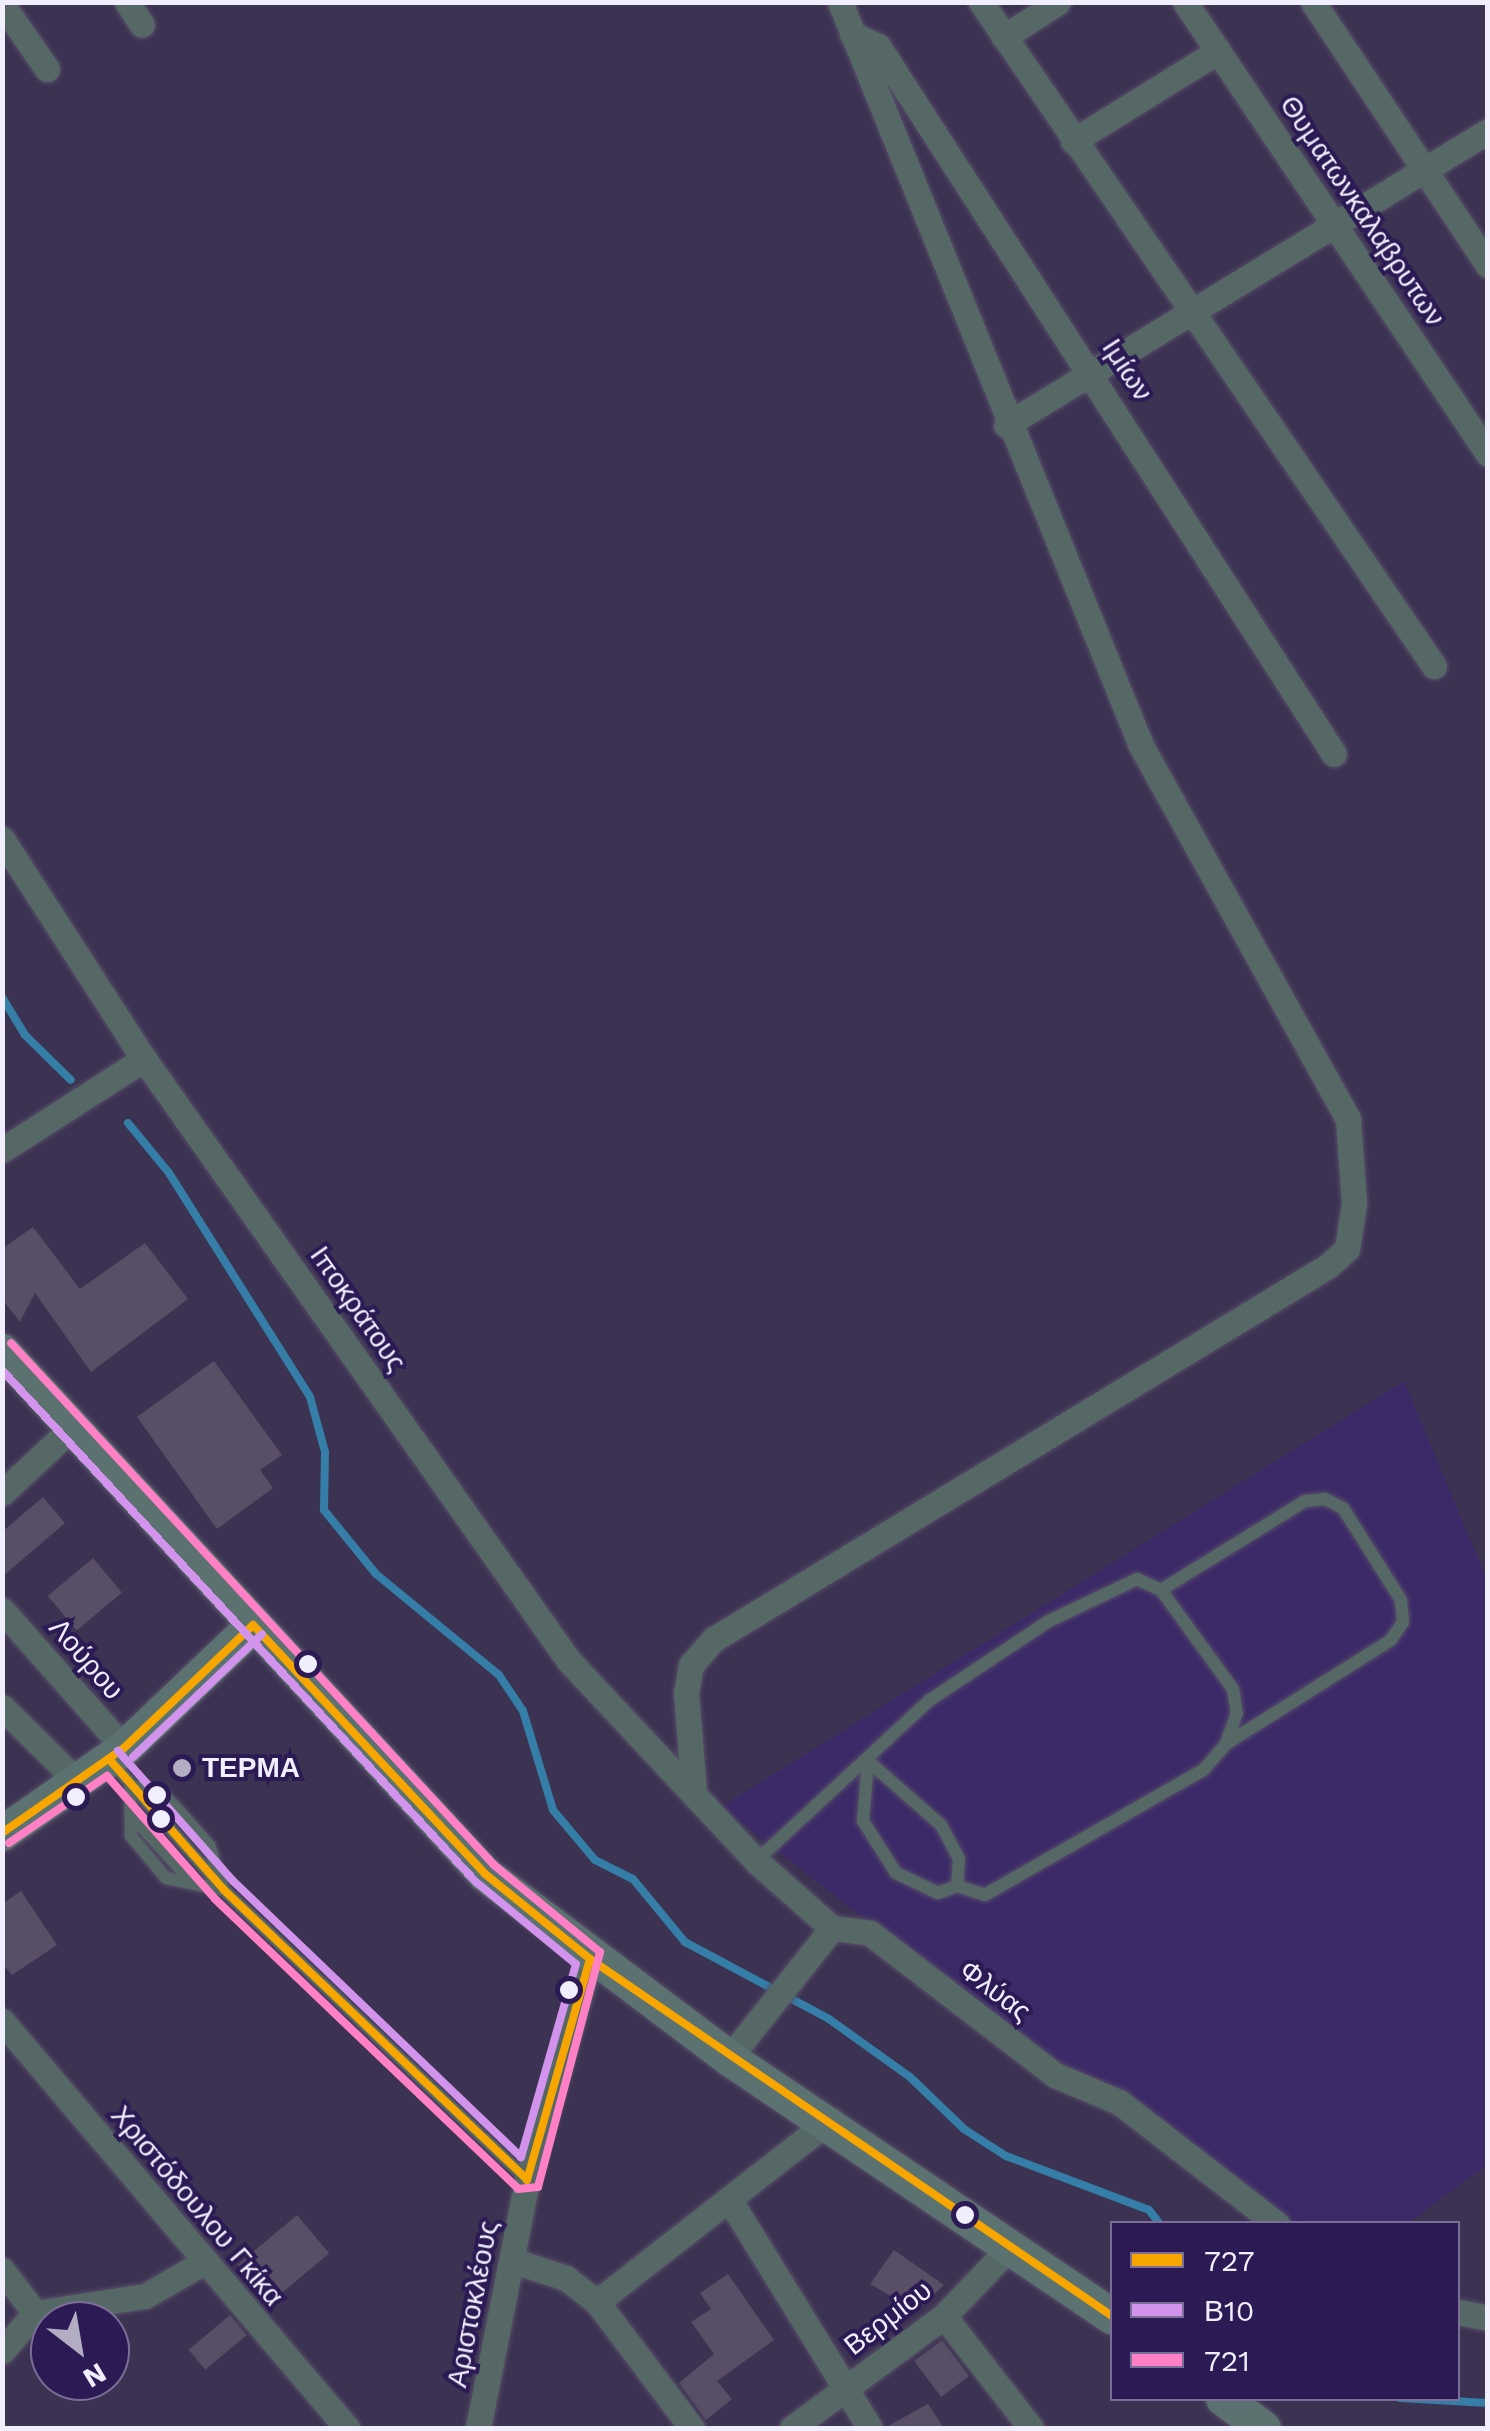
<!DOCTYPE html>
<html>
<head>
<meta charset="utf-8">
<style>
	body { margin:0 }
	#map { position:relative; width:1490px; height:2431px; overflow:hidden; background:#3c3252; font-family:"Work Sans",sans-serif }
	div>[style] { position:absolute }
	.built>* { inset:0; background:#3c2a68 }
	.stream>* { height:8px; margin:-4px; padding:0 4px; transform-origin:4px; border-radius:4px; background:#347ea7 }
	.building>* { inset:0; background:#584e66; transform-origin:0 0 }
	.roads { filter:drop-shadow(0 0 2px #564f68) drop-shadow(0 0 2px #564f68) }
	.lane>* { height:12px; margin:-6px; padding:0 6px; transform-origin:6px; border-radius:6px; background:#566866 }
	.street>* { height:25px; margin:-12.5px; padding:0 12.5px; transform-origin:12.5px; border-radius:12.5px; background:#566866 }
	.secondary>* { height:35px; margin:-17.5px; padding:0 17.5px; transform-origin:17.5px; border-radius:17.5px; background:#5b7271 }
	.bus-1>* { height:8px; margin:-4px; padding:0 4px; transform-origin:4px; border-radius:4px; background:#f7a600 }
	.bus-2>* { height:8px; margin:-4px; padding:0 4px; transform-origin:4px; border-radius:4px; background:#d193ec }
	.bus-3>* { height:8px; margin:-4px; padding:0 4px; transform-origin:4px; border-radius:4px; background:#ff80c5 }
	.dots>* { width:28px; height:28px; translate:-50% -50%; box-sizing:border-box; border:5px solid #2c1a54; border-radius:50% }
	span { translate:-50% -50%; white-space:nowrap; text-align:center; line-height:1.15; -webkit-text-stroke:8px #2c1a54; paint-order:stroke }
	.street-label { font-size:28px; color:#f1effe }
	.poi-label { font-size:28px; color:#f1effe; font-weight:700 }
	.left { translate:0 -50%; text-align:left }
	.frame { position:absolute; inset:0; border:5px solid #f1effe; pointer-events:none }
	.legend { position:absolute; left:1110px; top:2221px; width:350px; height:180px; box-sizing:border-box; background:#2c1a54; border:2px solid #7b6f98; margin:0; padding:12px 18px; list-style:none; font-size:30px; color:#f1effe }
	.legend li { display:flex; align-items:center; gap:20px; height:50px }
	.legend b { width:50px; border:2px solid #7b6f98 }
	.north { position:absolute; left:30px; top:2301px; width:100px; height:100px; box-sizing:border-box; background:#2c1a54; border:2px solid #7b6f98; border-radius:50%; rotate:149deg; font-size:28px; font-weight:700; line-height:40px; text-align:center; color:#f1effe }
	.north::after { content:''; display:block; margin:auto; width:35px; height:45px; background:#b2adc2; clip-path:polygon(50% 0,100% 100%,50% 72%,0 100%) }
</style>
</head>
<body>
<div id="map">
	<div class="built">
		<i style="clip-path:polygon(1404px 1381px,1487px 1580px,1487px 2165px,1408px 2223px,1289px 2223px,1054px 2066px,721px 1807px)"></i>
	</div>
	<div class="stream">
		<i style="left:2px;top:997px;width:44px;rotate:58.8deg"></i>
		<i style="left:25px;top:1035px;width:64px;rotate:44.4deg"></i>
		<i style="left:128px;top:1123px;width:65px;rotate:50.6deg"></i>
		<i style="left:169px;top:1173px;width:265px;rotate:57.8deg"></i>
		<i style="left:310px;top:1397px;width:57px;rotate:74.7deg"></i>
		<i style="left:325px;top:1452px;width:58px;rotate:91deg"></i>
		<i style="left:324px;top:1510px;width:82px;rotate:50.9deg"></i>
		<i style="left:376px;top:1574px;width:159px;rotate:39.4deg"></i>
		<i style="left:499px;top:1675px;width:43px;rotate:56.3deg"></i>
		<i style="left:523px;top:1711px;width:103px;rotate:73.1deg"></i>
		<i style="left:553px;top:1810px;width:65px;rotate:50deg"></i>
		<i style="left:595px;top:1860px;width:42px;rotate:26.6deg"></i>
		<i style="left:633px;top:1879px;width:82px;rotate:50.5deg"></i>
		<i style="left:685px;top:1942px;width:163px;rotate:28.1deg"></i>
		<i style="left:829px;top:2019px;width:100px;rotate:35.6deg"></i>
		<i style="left:910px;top:2077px;width:75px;rotate:43.9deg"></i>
		<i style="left:964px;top:2129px;width:50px;rotate:32.7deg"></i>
		<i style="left:1006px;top:2156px;width:153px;rotate:20.7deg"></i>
		<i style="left:1149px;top:2210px;width:18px;rotate:52deg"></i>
		<i style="left:1400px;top:2398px;width:88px;rotate:3.3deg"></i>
	</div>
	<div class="building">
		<i style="clip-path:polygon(33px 1227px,80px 1289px,145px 1243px,188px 1299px,91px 1372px,35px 1293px,20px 1322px,2px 1299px,2px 1249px)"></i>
		<i style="clip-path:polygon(214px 1361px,282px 1455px,260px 1470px,273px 1488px,217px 1529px,137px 1417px)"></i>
		<i style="clip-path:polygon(43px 1497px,65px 1523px,2px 1577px,2px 1532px)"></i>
		<i style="left:93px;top:1558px;width:45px;height:59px;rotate:50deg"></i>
		<i style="clip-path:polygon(21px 1891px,57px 1945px,12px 1975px,2px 1963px,2px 1904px)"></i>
		<i style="left:297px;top:2215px;width:50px;height:77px;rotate:50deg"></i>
		<i style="clip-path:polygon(894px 2250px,944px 2285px,916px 2311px,870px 2284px)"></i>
		<i style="clip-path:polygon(728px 2274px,774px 2340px,717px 2381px,732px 2399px,706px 2420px,679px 2383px,714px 2354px,691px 2322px,711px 2309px,700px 2293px)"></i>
		<i style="left:230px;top:2315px;width:26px;height:54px;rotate:50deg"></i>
		<i style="left:942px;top:2340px;width:45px;height:35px;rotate:53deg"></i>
		<i style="clip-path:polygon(928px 2404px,944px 2428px,886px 2428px,886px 2427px)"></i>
	</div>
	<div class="roads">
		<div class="lane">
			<i style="left:1161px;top:1590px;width:169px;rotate:-31.7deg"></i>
			<i style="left:1305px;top:1501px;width:20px;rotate:-6deg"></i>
			<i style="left:1325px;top:1499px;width:20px;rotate:27deg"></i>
			<i style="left:1343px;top:1508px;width:109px;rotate:57.8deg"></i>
			<i style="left:1401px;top:1600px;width:22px;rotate:85deg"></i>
			<i style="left:1403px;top:1622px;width:22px;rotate:124deg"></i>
			<i style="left:1391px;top:1640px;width:195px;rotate:147.8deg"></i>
			<i style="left:110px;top:1760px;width:173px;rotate:48.8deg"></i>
			<i style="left:224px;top:1890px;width:419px;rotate:43.7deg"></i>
			<i style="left:868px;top:1761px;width:97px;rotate:41.2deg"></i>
			<i style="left:941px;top:1825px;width:38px;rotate:62deg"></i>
			<i style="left:959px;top:1859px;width:27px;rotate:94deg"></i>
			<i style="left:130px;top:1785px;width:33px;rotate:14deg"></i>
			<i style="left:162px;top:1793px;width:35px;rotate:47deg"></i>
			<i style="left:186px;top:1819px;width:35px;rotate:49deg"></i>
			<i style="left:209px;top:1845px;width:47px;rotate:71.6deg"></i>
			<i style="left:224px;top:1890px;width:59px;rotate:-168.3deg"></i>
			<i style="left:166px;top:1878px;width:55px;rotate:-129.8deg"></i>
			<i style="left:131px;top:1836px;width:51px;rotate:-91.1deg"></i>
			<i style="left:131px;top:1815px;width:92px;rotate:47.6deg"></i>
			<i style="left:756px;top:1861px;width:237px;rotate:-42.8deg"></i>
			<i style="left:930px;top:1700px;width:143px;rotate:-33.6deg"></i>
			<i style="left:1049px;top:1621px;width:98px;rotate:-25.5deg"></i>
			<i style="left:1137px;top:1579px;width:26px;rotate:25deg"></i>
			<i style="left:1161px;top:1590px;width:122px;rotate:54deg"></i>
			<i style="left:1233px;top:1689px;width:24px;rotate:81deg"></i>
			<i style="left:1237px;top:1713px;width:33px;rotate:110deg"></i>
			<i style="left:1226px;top:1744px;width:35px;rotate:131deg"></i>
			<i style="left:1203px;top:1770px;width:251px;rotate:150.2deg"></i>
			<i style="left:985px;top:1895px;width:29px;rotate:-162deg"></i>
			<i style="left:957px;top:1886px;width:20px;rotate:160deg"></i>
			<i style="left:938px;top:1893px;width:47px;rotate:-154.5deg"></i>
			<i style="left:896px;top:1873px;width:62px;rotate:-122.4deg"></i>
			<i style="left:863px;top:1821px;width:60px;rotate:-85.2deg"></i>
		</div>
		<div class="street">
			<i style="left:127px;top:2px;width:27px;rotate:57deg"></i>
			<i style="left:981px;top:2px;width:804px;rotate:55.7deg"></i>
			<i style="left:1185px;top:2px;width:544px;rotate:56.16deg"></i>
			<i style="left:1313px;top:2px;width:316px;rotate:56.4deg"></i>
			<i style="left:2px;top:4px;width:79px;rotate:55.3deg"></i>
			<i style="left:852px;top:34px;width:29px;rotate:25deg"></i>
			<i style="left:878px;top:46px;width:842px;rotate:57.22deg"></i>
			<i style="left:1004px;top:37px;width:64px;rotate:-32.9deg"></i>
			<i style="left:1073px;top:141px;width:171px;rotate:-31.8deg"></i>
			<i style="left:1006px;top:425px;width:565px;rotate:-31.38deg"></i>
			<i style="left:2px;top:839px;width:262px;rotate:57.2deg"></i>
			<i style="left:144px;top:1059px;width:737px;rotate:54.78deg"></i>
			<i style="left:569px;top:1661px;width:274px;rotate:46.9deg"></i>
			<i style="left:756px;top:1861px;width:101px;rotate:41.4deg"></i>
			<i style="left:832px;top:1928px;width:38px;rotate:7deg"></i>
			<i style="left:870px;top:1933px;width:233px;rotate:37.5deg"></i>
			<i style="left:1055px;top:2075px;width:69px;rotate:22.9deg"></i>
			<i style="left:1119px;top:2102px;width:200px;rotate:37.7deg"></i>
			<i style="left:2px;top:1150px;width:169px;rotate:-32.7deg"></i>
			<i style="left:2px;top:1493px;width:100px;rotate:-43deg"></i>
			<i style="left:2px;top:1610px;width:184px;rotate:48.5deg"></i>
			<i style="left:2px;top:1707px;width:108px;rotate:44.6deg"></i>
			<i style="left:694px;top:1791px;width:98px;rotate:-94.7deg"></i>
			<i style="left:686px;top:1693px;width:28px;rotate:-80deg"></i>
			<i style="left:691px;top:1665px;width:35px;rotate:-49deg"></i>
			<i style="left:714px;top:1639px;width:718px;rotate:-31.28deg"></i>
			<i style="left:1328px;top:1266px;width:25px;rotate:-42deg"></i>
			<i style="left:1347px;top:1249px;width:47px;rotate:-81.3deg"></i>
			<i style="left:1354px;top:1203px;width:84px;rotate:-94.1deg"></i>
			<i style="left:1348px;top:1119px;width:430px;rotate:-119deg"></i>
			<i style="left:1140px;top:743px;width:799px;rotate:-112.04deg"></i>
			<i style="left:2px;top:2021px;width:534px;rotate:49.71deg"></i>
			<i style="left:729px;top:2058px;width:166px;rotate:-51.6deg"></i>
			<i style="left:729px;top:2199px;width:269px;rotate:58.4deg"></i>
			<i style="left:514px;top:2261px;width:55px;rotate:18.1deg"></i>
			<i style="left:566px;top:2278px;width:39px;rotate:38deg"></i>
			<i style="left:597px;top:2302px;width:158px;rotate:53deg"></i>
			<i style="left:2px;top:2270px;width:54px;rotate:52.5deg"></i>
			<i style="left:597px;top:2302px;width:296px;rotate:-38deg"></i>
			<i style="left:1458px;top:2312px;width:31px;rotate:11deg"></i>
			<i style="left:944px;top:2316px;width:142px;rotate:52.2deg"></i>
			<i style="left:2px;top:2351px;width:50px;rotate:-49deg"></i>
			<i style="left:35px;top:2313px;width:111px;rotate:-8.8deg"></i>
			<i style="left:145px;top:2296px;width:68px;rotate:-30deg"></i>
			<i style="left:478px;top:2428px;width:253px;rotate:-78.8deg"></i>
			<i style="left:527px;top:2180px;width:230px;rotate:-74.1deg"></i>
			<i style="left:792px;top:2428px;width:189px;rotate:-36.4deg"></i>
			<i style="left:944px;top:2316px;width:98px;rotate:-46.2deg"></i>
		</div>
		<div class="secondary">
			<i style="left:2px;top:1351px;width:712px;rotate:47.28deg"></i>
			<i style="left:485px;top:1874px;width:306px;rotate:37deg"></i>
			<i style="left:729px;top:2058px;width:462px;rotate:34deg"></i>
			<i style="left:2px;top:1833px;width:149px;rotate:-34.9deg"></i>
			<i style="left:124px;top:1748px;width:178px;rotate:-43.6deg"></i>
			<i style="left:1223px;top:2398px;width:50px;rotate:36.9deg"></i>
		</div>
	</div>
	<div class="bus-1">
		<i style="left:109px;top:1759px;width:174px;rotate:48.7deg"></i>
		<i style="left:224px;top:1890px;width:419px;rotate:43.7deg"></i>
		<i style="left:527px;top:2180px;width:230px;rotate:-74.1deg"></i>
		<i style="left:2px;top:1833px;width:149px;rotate:-34.9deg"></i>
		<i style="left:124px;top:1748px;width:178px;rotate:-43.6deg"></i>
		<i style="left:253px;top:1625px;width:340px;rotate:47deg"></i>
		<i style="left:485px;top:1874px;width:135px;rotate:39deg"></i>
		<i style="left:590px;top:1959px;width:632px;rotate:34.37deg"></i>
	</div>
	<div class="bus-2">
		<i style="left:2px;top:1370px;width:698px;rotate:47.21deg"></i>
		<i style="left:476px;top:1882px;width:129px;rotate:39.4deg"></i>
		<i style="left:576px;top:1964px;width:201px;rotate:105.9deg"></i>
		<i style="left:521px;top:2157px;width:399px;rotate:-136.2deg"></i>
		<i style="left:233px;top:1881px;width:174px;rotate:-131.5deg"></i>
		<i style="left:133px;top:1757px;width:178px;rotate:-43.6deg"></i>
	</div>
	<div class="bus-3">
		<i style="left:9px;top:1843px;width:119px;rotate:-34.4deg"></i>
		<i style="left:107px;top:1776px;width:164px;rotate:48.7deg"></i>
		<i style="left:215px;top:1899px;width:419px;rotate:43.7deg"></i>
		<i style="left:518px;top:2189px;width:20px;rotate:-6deg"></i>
		<i style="left:538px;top:2187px;width:243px;rotate:-75.2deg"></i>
		<i style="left:600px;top:1952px;width:137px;rotate:-140.6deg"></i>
		<i style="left:494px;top:1865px;width:711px;rotate:-132.78deg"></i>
	</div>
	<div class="dots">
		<i style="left:308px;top:1664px;background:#f1effe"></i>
		<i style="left:182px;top:1768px;background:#b2adc2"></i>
		<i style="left:157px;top:1795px;background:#f1effe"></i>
		<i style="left:76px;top:1797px;background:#f1effe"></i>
		<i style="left:161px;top:1819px;background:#f1effe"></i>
		<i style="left:569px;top:1990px;background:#f1effe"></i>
		<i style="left:965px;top:2215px;background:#f1effe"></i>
	</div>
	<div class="street-label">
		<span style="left:1362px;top:211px;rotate:56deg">Θυματωνκαλαβρυτων</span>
		<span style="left:1127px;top:370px;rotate:57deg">Ιμίων</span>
		<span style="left:358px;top:1309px;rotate:55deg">Ιποκράτους</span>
		<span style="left:86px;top:1659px;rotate:49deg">Λούρου</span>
		<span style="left:995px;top:1991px;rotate:37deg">Φλύας</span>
		<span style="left:197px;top:2206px;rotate:50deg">Χριστόδουλου Γκίκα</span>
		<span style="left:473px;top:2304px;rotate:-79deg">Αριστοκλέους</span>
		<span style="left:888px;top:2318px;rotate:-38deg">Βερμίου</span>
	</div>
	<div class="poi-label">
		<span class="left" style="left:202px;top:1768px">ΤΕΡΜΑ</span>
	</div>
	<div class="frame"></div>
	<ul class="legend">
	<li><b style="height:12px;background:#f7a600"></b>727</li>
	<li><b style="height:12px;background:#d193ec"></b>Β10</li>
	<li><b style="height:12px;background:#ff80c5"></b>721</li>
	</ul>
	<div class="north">N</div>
</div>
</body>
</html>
